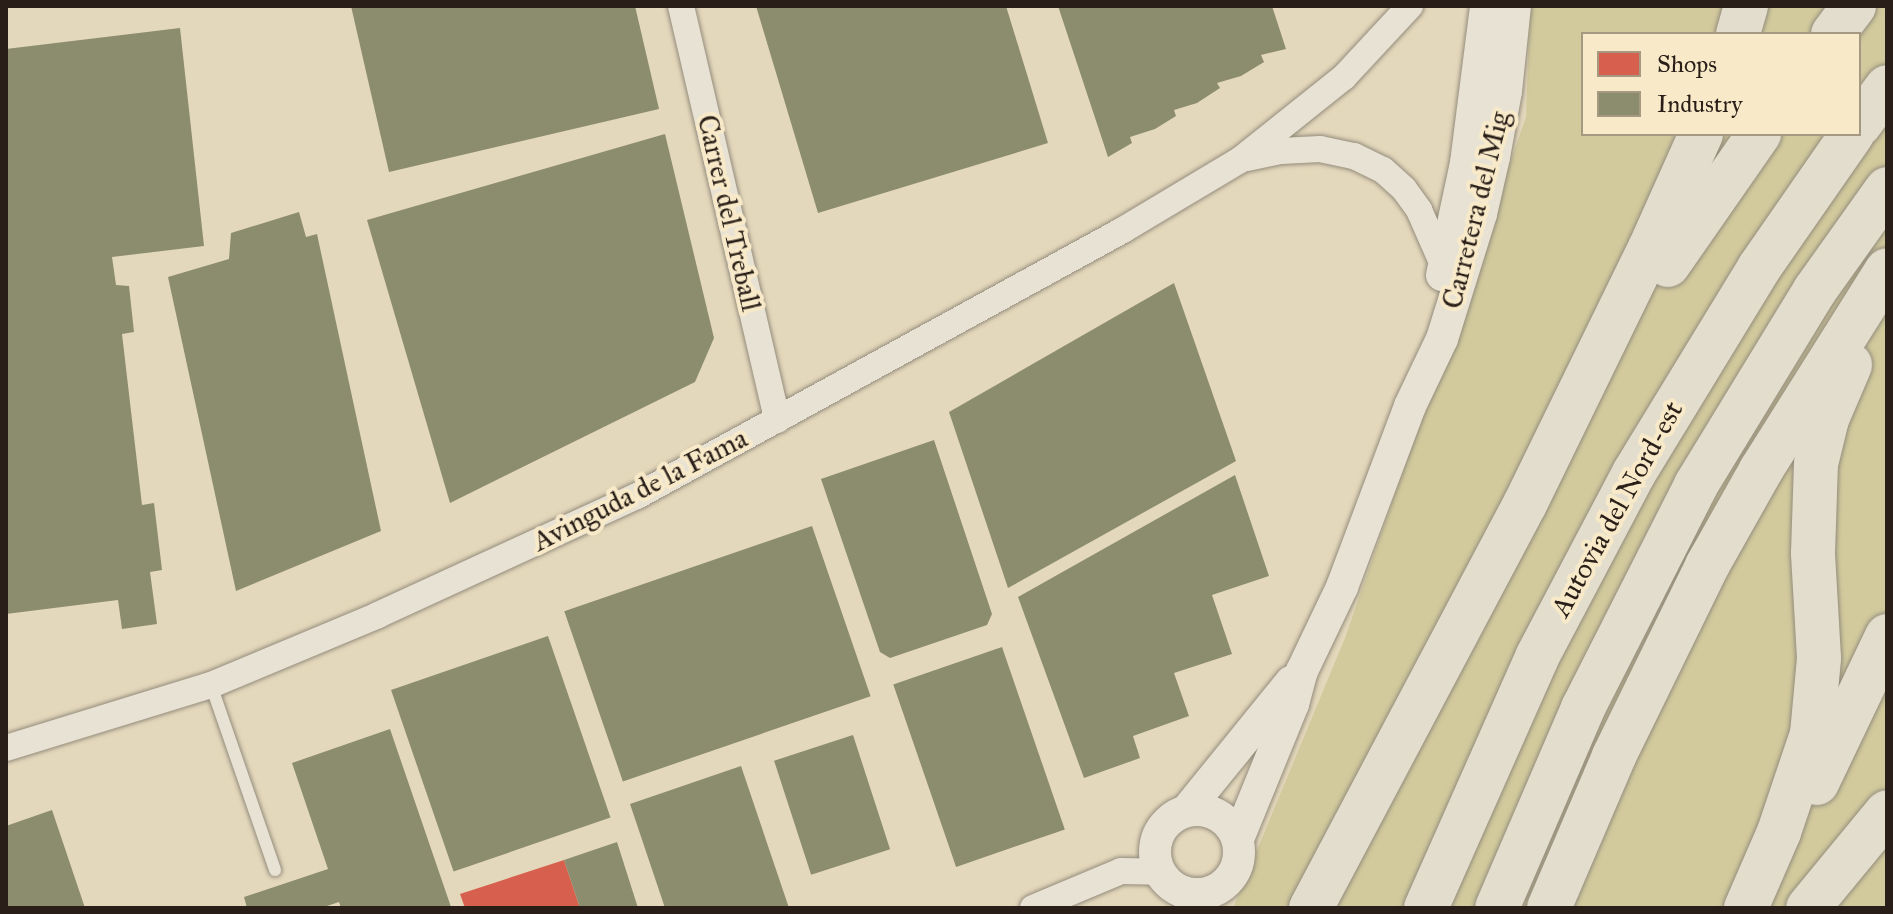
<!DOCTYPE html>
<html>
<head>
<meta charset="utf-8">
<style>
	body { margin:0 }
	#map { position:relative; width:1893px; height:914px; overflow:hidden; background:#e4d8bc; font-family:"IM FELL Great Primer",serif }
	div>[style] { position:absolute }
	.green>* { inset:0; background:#d2ca9d }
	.shops>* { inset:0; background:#d6604d }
	.industry>* { inset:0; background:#8c8c6e; transform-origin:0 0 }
	.roads { filter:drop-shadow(0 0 2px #948c7c) drop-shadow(0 0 2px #948c7c) }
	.service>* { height:12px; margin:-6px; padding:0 6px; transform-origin:6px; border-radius:6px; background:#e8e2d4 }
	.minor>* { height:26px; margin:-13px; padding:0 13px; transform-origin:13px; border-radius:13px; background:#e8e2d4 }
	.tertiary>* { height:32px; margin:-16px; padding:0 16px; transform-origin:16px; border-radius:16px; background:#e8e2d4 }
	.tertiary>.ring { margin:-16px; padding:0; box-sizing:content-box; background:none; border:32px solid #e8e2d4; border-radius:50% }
	.motorway>* { height:44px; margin:-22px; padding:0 22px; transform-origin:22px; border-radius:22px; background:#e3ddcd }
	span { translate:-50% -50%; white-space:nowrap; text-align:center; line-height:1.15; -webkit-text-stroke:8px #f8eac9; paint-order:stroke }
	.street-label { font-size:28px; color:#291f18 }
	.frame { position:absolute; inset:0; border:8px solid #291f18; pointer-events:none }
	.legend { position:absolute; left:1581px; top:32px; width:280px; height:104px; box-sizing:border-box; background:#f8eac9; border:2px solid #a59982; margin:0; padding:10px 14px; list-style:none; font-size:24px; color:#291f18 }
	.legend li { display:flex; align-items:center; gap:16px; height:40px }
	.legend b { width:40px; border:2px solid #a59982 }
</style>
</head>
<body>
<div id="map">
	<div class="green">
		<i style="clip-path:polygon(evenodd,1530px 6px,1887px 6px,1887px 908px,1233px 908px,1345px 638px,1526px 117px,1530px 6px,1583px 34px,1859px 34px,1859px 134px,1583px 134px,1583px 34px)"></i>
	</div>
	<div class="shops">
		<i style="clip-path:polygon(564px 860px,580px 908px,465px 908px,460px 894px)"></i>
	</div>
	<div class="industry">
		<i style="clip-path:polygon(351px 6px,635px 6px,659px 109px,389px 172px)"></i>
		<i style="clip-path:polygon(756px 6px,1006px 6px,1048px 143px,818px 213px)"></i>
		<i style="clip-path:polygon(1058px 6px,1272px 6px,1286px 49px,1261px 55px,1264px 62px,1241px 76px,1217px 83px,1220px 88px,1197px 103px,1174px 110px,1176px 116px,1155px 129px,1130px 137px,1132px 143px,1108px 157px)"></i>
		<i style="clip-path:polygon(180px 28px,204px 246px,112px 257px,116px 285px,129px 286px,134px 332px,122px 334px,142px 505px,154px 503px,162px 570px,150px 572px,157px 624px,122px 629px,118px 600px,6px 614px,6px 49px)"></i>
		<i style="clip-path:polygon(665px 134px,714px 338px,695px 382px,450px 503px,367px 220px)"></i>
		<i style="clip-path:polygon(299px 212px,306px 237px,317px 234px,381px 531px,236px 591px,168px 277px,229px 259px,231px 233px)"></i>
		<i style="clip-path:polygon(1174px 283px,1236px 461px,1008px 588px,949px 412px)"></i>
		<i style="clip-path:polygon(934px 440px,992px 614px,987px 625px,890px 658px,880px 652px,821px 479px)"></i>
		<i style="clip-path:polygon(1235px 475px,1269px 576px,1212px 595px,1232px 654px,1174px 673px,1189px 716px,1133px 736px,1140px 758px,1084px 778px,1018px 597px)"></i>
		<i style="left:812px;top:526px;width:180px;height:262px;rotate:71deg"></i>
		<i style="left:548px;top:636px;width:192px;height:166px;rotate:71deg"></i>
		<i style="left:1002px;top:647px;width:193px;height:115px;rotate:71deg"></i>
		<i style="clip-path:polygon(390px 729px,451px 907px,341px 908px,339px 902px,321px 908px,247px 908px,244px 897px,328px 869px,292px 763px)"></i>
		<i style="left:853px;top:735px;width:120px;height:83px;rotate:72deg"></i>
		<i style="clip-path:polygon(741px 766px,789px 908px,665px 908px,630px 804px)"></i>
		<i style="clip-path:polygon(52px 810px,85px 908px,6px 908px,6px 826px)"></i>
		<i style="clip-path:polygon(617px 842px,638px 908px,580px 908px,564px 860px)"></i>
	</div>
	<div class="roads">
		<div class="service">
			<i style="left:211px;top:685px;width:196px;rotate:70.9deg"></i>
		</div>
		<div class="minor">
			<i style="left:681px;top:6px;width:425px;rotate:76.9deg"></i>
			<i style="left:1247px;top:158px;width:35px;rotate:-12deg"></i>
			<i style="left:1281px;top:151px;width:39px;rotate:-3deg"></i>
			<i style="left:1320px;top:149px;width:35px;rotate:12deg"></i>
			<i style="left:1354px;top:156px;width:32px;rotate:26deg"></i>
			<i style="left:1383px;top:170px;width:28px;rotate:42deg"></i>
			<i style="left:1404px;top:189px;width:26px;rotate:54deg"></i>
			<i style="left:1419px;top:210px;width:62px;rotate:66.3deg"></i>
			<i style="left:6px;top:748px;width:214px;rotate:-17.1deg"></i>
			<i style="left:211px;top:685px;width:181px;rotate:-22.7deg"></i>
			<i style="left:378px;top:615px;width:285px;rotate:-24.7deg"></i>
			<i style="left:637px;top:496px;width:554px;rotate:-28.69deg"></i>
			<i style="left:1123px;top:230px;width:136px;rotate:-30.9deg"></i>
			<i style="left:1240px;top:160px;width:133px;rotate:-38.6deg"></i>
			<i style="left:1344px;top:77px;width:97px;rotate:-47.1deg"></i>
			<i style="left:1033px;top:908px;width:95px;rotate:-22.8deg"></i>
			<i style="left:1121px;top:871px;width:39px;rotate:1deg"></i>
		</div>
		<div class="tertiary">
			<i style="left:1442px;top:275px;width:115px;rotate:-77.9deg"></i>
			<i style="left:1466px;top:163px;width:158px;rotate:-82.7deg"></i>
			<i class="ring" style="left:1155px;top:810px;width:52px;height:52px"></i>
			<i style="left:1187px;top:810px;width:165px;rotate:-50.9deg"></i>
			<i style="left:1238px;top:839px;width:146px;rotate:-67.8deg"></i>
			<i style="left:1293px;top:704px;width:34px;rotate:-75deg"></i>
			<i style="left:1302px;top:671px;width:93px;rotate:-64.5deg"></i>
			<i style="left:1342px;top:587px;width:193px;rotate:-69.4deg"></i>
			<i style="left:1410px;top:406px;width:74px;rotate:-64.5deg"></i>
			<i style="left:1442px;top:339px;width:131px;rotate:-72.7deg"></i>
			<i style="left:1481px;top:214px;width:58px;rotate:-77.2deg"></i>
			<i style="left:1494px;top:157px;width:67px;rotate:-79.7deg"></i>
			<i style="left:1506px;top:91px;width:85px;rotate:-84deg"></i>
		</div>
		<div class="motorway">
			<i style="left:1738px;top:34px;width:29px;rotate:-74deg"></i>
			<i style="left:1833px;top:34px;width:35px;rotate:-53deg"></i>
			<i style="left:1859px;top:125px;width:47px;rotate:-53.6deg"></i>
			<i style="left:1668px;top:265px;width:160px;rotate:-55.2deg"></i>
			<i style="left:1817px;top:783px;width:163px;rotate:-64.5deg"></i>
			<i style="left:1311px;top:908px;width:457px;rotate:-62.1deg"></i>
			<i style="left:1525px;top:504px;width:285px;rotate:-64deg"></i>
			<i style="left:1650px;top:248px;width:125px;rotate:-65.9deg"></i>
			<i style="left:1426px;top:908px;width:274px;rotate:-66.1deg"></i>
			<i style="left:1537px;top:657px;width:208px;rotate:-62.2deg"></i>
			<i style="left:1634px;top:473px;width:240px;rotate:-58.6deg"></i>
			<i style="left:1759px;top:268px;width:163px;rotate:-55.2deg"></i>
			<i style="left:1497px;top:908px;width:218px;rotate:-66.7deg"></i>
			<i style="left:1583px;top:708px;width:250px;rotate:-63.1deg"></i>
			<i style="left:1696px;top:485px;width:228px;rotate:-58.6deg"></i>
			<i style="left:1815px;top:290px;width:124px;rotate:-54.5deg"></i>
			<i style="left:1549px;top:908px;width:165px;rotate:-66.8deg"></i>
			<i style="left:1614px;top:756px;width:212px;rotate:-63.9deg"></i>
			<i style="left:1707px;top:566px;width:110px;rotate:-60.6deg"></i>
			<i style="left:1761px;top:470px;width:236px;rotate:-57.8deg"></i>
			<i style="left:1746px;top:908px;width:83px;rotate:-66.5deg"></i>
			<i style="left:1779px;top:832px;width:103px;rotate:-71.4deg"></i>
			<i style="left:1812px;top:734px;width:76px;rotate:-84.7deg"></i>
			<i style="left:1819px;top:658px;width:105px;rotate:-93.3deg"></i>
			<i style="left:1813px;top:553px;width:89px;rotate:-88.1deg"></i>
			<i style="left:1816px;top:464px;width:46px;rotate:-76.3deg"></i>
			<i style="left:1827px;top:419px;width:59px;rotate:-66.9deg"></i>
			<i style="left:1808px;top:908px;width:124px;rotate:-50.5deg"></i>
		</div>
	</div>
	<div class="street-label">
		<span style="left:1476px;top:210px;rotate:-76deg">Carretera del Mig</span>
		<span style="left:729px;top:213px;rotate:77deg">Carrer del Treball</span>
		<span style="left:640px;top:490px;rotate:-27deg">Avinguda de la Fama</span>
		<span style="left:1617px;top:509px;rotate:-61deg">Autovia del Nord-est</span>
	</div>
	<div class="frame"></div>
	<ul class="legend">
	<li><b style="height:22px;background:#d6604d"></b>Shops</li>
	<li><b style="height:22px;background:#8c8c6e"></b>Industry</li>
	</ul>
</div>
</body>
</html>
